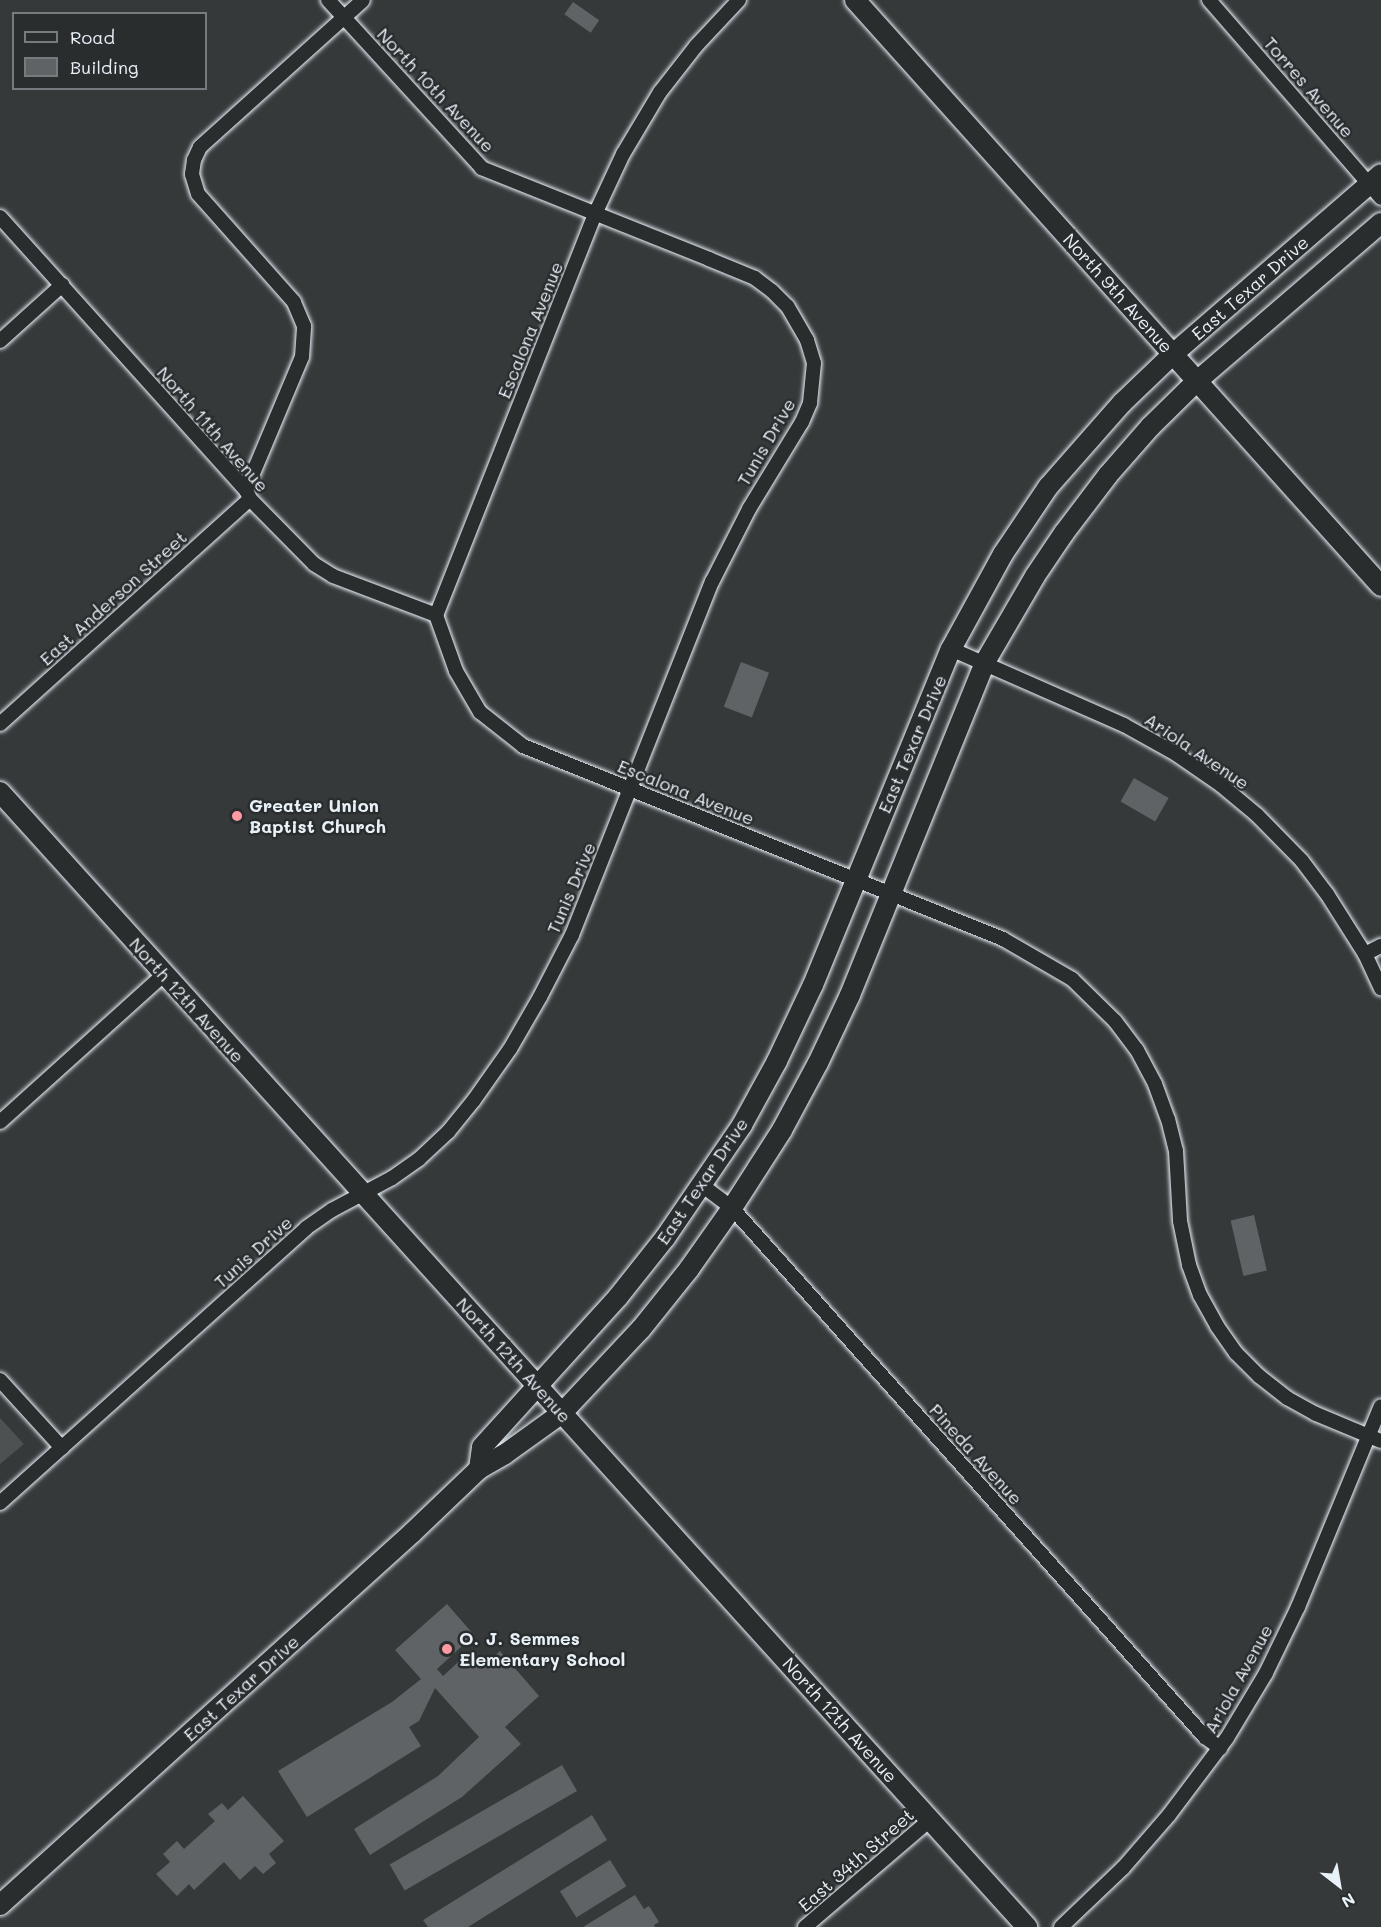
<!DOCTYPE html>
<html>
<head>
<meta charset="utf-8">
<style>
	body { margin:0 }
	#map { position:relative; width:1381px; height:1927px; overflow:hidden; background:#35393a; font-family:Mali,sans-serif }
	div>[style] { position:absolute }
	.green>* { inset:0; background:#4d5152 }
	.building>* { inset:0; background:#5f6365; transform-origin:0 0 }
	.roads { filter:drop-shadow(0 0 2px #e8f1f8) drop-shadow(0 0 2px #e8f1f8) }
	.street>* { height:14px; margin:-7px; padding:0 7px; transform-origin:7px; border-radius:7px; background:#2a2d2e }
	.secondary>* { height:20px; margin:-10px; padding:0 10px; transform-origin:10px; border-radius:10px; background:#2a2d2e }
	.dots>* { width:16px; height:16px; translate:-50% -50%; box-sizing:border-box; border:3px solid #2a2d2e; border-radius:50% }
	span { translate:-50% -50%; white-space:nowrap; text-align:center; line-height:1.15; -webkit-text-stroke:5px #2a2d2e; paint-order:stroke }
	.street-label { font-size:18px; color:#e8f1f8 }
	.poi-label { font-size:18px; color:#e8f1f8; font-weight:700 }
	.left { translate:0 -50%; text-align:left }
	.legend { position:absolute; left:12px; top:12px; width:195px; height:78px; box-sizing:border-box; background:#2a2d2e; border:2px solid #767b7f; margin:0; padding:8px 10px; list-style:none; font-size:18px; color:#e8f1f8 }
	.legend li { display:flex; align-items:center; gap:12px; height:30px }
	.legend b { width:30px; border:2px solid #767b7f }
	.north { position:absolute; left:1309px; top:1855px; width:60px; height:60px; -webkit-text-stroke:4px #2a2d2e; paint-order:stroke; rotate:149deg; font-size:16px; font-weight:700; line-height:24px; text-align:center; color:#e8f1f8 }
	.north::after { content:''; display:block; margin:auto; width:21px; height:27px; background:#e8f1f8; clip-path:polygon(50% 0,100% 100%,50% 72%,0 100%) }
</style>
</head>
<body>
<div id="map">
	<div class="green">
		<i style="clip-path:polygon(0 1418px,24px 1444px,0 1464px)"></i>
	</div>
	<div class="building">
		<i style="left:573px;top:2px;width:32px;height:15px;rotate:35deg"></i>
		<i style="left:741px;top:662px;width:30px;height:48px;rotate:21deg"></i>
		<i style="left:1134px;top:778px;width:40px;height:27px;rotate:30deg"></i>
		<i style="left:1254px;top:1215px;width:57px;height:24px;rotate:77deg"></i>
		<i style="clip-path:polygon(447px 1604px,474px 1635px,437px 1669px,443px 1676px,468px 1653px,482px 1668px,500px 1651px,539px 1696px,505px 1727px,521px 1744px,462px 1797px,370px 1855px,354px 1829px,438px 1776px,479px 1737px,435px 1688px,419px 1721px,409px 1727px,421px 1746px,307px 1817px,278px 1771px,392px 1702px,421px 1679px,395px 1650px)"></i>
		<i style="left:562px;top:1765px;width:30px;height:199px;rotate:60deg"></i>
		<i style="clip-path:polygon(243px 1796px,284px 1841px,269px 1854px,276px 1863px,263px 1874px,255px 1866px,240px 1880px,224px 1862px,194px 1890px,189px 1884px,177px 1896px,156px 1874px,170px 1862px,163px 1854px,177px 1841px,184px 1849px,215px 1821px,208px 1814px,222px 1803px,228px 1810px)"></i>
		<i style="clip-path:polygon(592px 1815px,607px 1840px,468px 1927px,428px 1927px,423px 1920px)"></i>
		<i style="left:610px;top:1860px;width:31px;height:59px;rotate:58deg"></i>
		<i style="clip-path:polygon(635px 1895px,644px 1909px,649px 1906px,659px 1922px,654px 1925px,655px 1927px,583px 1927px)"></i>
	</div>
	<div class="roads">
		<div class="street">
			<i style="left:739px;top:0;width:63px;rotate:133.1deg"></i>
			<i style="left:696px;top:46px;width:58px;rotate:128deg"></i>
			<i style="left:660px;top:92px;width:72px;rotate:120.8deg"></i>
			<i style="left:623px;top:154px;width:66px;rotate:115deg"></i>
			<i style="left:595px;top:214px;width:431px;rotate:111.6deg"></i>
			<i style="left:436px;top:615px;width:59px;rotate:70.3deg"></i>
			<i style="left:456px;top:671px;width:48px;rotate:59.7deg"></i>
			<i style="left:480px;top:712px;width:55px;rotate:38.3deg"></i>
			<i style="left:523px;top:746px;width:517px;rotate:21.9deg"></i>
			<i style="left:1003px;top:939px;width:80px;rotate:30.1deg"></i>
			<i style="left:1072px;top:979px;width:60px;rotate:44.3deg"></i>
			<i style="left:1115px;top:1021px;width:36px;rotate:53deg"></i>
			<i style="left:1137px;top:1050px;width:38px;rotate:62deg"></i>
			<i style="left:1155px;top:1084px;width:37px;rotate:70deg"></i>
			<i style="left:1168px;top:1119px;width:33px;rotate:76deg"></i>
			<i style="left:1176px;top:1151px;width:70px;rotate:86.7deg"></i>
			<i style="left:1180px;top:1221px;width:45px;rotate:78.4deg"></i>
			<i style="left:1189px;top:1265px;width:32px;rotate:70deg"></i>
			<i style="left:1200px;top:1295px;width:35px;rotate:61deg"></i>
			<i style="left:1217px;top:1326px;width:33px;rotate:55deg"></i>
			<i style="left:1236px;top:1353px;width:33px;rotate:45deg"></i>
			<i style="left:1259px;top:1376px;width:36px;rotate:38deg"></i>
			<i style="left:1287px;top:1398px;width:33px;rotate:29deg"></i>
			<i style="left:1316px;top:1414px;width:70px;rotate:22.6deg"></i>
			<i style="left:1209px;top:0;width:262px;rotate:49deg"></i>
			<i style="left:0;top:217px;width:367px;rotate:48deg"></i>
			<i style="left:246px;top:490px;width:10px;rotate:66deg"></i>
			<i style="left:250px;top:499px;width:91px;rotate:45.4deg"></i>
			<i style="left:314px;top:564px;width:22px;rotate:32deg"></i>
			<i style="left:333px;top:576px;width:110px;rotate:20.7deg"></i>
			<i style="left:0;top:341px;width:84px;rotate:-42.1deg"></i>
			<i style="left:246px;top:490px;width:144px;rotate:-67.2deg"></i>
			<i style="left:302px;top:357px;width:31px;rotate:-86deg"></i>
			<i style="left:304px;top:326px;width:26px;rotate:-113deg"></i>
			<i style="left:294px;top:302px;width:144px;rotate:-131.6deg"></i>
			<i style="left:198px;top:194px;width:21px;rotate:-107deg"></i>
			<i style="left:192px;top:174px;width:14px;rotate:-82deg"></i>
			<i style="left:194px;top:160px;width:14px;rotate:-65deg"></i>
			<i style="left:200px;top:147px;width:219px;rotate:-42deg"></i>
			<i style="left:951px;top:649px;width:189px;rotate:23.7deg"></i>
			<i style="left:1124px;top:725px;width:60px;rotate:29.1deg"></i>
			<i style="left:1176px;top:754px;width:55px;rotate:34.6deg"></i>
			<i style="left:1221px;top:785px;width:47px;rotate:39.8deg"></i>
			<i style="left:1257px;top:815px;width:64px;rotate:45.6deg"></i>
			<i style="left:1302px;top:861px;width:41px;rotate:52.9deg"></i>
			<i style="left:1327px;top:894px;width:71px;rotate:57.7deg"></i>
			<i style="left:1365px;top:954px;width:38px;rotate:65deg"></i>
			<i style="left:0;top:724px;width:336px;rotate:-42deg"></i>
			<i style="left:1365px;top:954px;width:18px;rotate:-27deg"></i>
			<i style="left:0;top:1122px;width:219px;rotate:-42deg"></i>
			<i style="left:703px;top:1186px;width:36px;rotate:37deg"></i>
			<i style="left:732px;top:1208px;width:710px;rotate:48.2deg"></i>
			<i style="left:1205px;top:1737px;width:19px;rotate:36deg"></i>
			<i style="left:0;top:1380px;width:92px;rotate:47.6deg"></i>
			<i style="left:0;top:1503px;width:411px;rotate:-41.9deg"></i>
			<i style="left:306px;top:1228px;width:32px;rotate:-35deg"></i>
			<i style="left:332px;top:1210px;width:68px;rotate:-28.1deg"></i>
			<i style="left:392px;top:1178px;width:33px;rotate:-35deg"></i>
			<i style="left:419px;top:1159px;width:40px;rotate:-43deg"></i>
			<i style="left:448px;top:1132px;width:41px;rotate:-50.9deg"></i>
			<i style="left:474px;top:1100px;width:62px;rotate:-54.8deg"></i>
			<i style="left:510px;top:1049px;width:60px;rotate:-60deg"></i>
			<i style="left:540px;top:997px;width:70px;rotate:-62.7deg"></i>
			<i style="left:572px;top:935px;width:380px;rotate:-68.4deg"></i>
			<i style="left:712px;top:582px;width:82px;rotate:-63.1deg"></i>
			<i style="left:749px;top:509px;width:102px;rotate:-58.7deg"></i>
			<i style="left:802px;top:422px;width:21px;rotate:-67deg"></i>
			<i style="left:810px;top:403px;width:40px;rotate:-84.3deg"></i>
			<i style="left:814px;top:363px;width:24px;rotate:-107deg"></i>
			<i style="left:807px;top:340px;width:39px;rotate:-120deg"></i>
			<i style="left:787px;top:306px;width:21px;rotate:-135deg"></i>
			<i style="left:772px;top:291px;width:21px;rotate:-143deg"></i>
			<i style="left:755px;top:278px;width:50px;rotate:-157.6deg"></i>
			<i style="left:709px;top:259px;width:245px;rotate:-158.2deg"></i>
			<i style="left:482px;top:168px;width:228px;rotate:-132.5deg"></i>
			<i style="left:805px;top:1927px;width:165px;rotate:-40.6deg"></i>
			<i style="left:1061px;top:1927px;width:86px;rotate:-43.6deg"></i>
			<i style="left:1123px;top:1868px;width:70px;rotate:-49deg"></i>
			<i style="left:1169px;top:1815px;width:96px;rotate:-53deg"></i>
			<i style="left:1227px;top:1738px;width:76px;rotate:-59deg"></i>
			<i style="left:1266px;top:1673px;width:73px;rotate:-64.1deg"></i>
			<i style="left:1298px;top:1607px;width:217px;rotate:-67.6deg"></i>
		</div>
		<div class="secondary">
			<i style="left:855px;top:0;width:787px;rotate:48.09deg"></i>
			<i style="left:0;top:792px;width:1531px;rotate:47.86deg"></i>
			<i style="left:479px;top:1469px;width:22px;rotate:-82deg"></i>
			<i style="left:482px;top:1447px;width:202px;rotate:-47.8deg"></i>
			<i style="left:618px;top:1297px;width:75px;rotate:-51.5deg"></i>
			<i style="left:665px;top:1238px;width:137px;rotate:-55.7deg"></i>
			<i style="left:742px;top:1125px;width:73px;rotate:-61.3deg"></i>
			<i style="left:777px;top:1061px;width:84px;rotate:-64.7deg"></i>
			<i style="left:813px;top:985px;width:363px;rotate:-67.7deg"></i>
			<i style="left:951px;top:649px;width:108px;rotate:-61.3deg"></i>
			<i style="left:1003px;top:554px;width:81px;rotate:-56.1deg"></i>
			<i style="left:1048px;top:487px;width:112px;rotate:-48.6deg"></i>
			<i style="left:1122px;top:403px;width:69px;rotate:-43.8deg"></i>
			<i style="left:1172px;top:355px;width:276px;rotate:-40.9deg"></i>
			<i style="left:0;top:1905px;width:555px;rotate:-42.08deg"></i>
			<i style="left:412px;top:1533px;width:93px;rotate:-43.7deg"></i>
			<i style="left:479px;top:1469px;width:30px;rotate:-30deg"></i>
			<i style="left:505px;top:1454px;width:70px;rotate:-35.7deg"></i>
			<i style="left:562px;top:1413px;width:115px;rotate:-46.8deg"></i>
			<i style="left:641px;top:1329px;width:77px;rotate:-51.3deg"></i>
			<i style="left:689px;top:1269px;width:75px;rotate:-54.8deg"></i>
			<i style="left:732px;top:1208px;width:93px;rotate:-57.3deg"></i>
			<i style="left:782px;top:1130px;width:76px;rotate:-61.8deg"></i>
			<i style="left:818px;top:1063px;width:75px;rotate:-64.8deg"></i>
			<i style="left:850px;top:995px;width:359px;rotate:-67.9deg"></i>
			<i style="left:985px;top:662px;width:99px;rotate:-59.8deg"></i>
			<i style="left:1035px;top:576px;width:52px;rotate:-56deg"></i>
			<i style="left:1064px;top:533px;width:73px;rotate:-52.8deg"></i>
			<i style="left:1108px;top:475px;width:64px;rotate:-48.8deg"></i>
			<i style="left:1150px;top:427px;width:64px;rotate:-44.4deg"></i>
			<i style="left:1196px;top:382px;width:244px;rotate:-40.7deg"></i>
		</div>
	</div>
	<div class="dots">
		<i style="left:237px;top:816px;background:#ff9aa2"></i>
		<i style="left:447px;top:1649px;background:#ff9aa2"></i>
	</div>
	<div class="street-label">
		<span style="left:1309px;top:87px;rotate:49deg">Torres Avenue</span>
		<span style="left:436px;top:90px;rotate:47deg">North 10th Avenue</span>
		<span style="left:1250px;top:288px;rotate:-41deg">East Texar Drive</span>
		<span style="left:1118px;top:293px;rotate:48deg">North 9th Avenue</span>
		<span style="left:530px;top:330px;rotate:-68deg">Escalona Avenue</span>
		<span style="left:213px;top:429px;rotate:49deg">North 11th Avenue</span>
		<span style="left:766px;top:442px;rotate:-60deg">Tunis Drive</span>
		<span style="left:113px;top:598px;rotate:-42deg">East Anderson Street</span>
		<span style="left:912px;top:744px;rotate:-67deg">East Texar Drive</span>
		<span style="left:1197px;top:751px;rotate:34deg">Ariola Avenue</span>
		<span style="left:686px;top:792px;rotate:22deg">Escalona Avenue</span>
		<span style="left:571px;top:888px;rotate:-67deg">Tunis Drive</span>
		<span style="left:187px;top:1000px;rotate:48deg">North 12th Avenue</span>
		<span style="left:702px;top:1181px;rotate:-56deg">East Texar Drive</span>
		<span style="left:253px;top:1252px;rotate:-42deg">Tunis Drive</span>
		<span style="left:514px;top:1360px;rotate:48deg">North 12th Avenue</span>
		<span style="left:976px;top:1454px;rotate:48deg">Pineda Avenue</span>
		<span style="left:1238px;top:1679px;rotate:-61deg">Ariola Avenue</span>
		<span style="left:241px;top:1688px;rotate:-42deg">East Texar Drive</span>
		<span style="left:840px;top:1720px;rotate:48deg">North 12th Avenue</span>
		<span style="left:856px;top:1860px;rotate:-41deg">East 34th Street</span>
	</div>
	<div class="poi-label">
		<span class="left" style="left:249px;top:816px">Greater Union<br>Baptist Church</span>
		<span class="left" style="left:459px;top:1649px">O. J. Semmes<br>Elementary School</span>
	</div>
	<ul class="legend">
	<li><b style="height:8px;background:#2a2d2e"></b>Road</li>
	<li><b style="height:16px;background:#5f6365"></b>Building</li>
	</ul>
	<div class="north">N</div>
</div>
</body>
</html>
